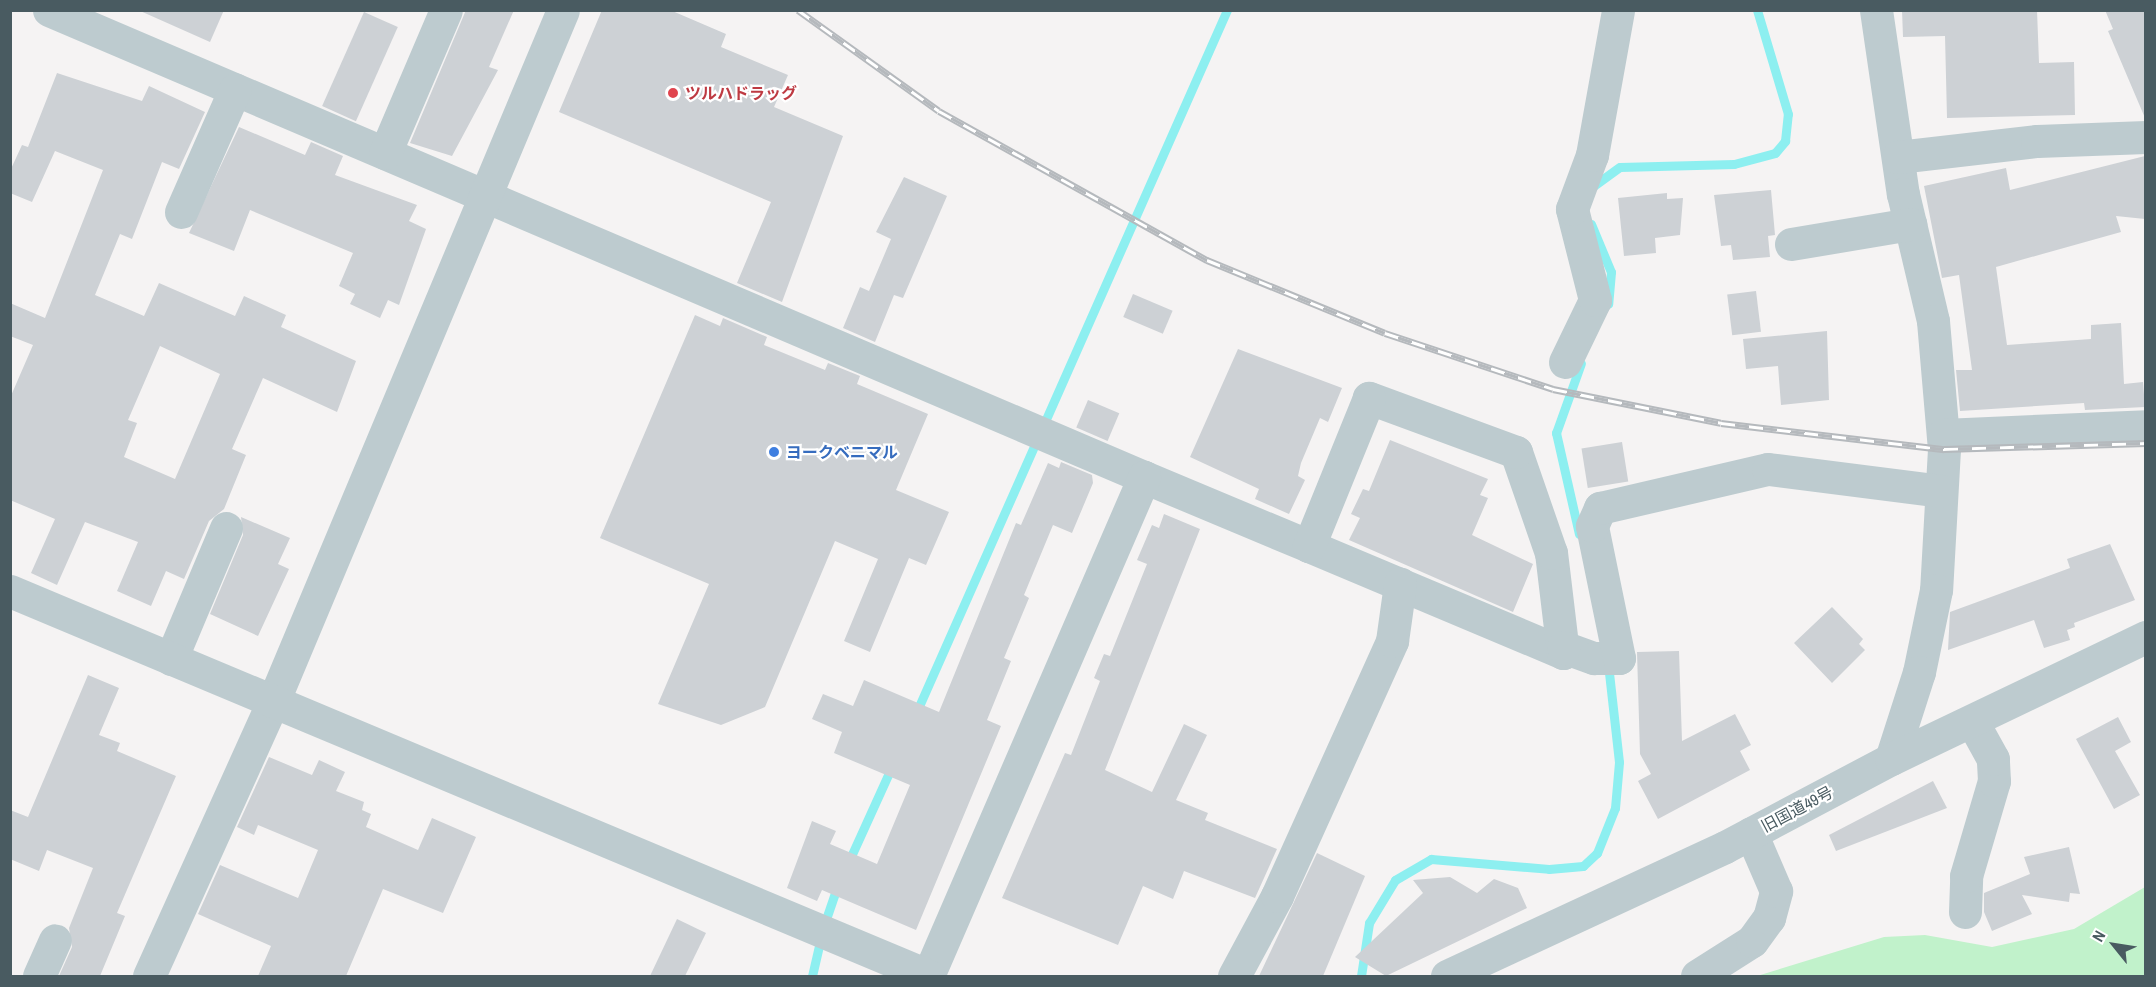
<!DOCTYPE html>
<html>
<head>
<meta charset="utf-8">
<style>
	body { margin:0 }
	#map { position:relative; width:2156px; height:987px; overflow:hidden; background:#f5f3f3; font-family:"Archivo Narrow","Noto Sans JP",sans-serif }
	div>[style] { position:absolute }
	.green>* { inset:0; background:#c1f2cb }
	.stream>* { height:9px; margin:-4.5px; padding:0 4.5px; transform-origin:4.5px; border-radius:4.5px; background:#8deff0 }
	.building>* { inset:0; background:#cdd1d5; transform-origin:0 0 }
	.minor>* { height:33px; margin:-16.5px; padding:0 16.5px; transform-origin:16.5px; border-radius:16.5px; background:#bdcbcf }
	.tertiary>* { height:33px; margin:-16.5px; padding:0 16.5px; transform-origin:16.5px; border-radius:16.5px; background:#bdcbcf }
	.rail>* { height:7px; margin-top:-3.5px; transform-origin:0; background:repeating-linear-gradient(90deg,#fff 0 14px,#b5b9bd 0 28px); box-sizing:border-box; border-block:2px solid #b5b9bd }
	.dots>* { width:16px; height:16px; translate:-50% -50%; box-sizing:border-box; border:3px solid #fff; border-radius:50% }
	span { translate:-50% -50%; white-space:nowrap; text-align:center; line-height:1.15; -webkit-text-stroke:4.5px #fff; paint-order:stroke }
	.health-label { font-size:16px; color:#be3a42; font-weight:700 }
	.left { translate:0 -50%; text-align:left }
	.shop-label { font-size:16px; color:#366cbe; font-weight:700 }
	.street-label { font-size:16px; color:#495b61 }
	.frame { position:absolute; inset:0; border:12px solid #495b61; pointer-events:none }
	.north { position:absolute; left:2084px; top:915px; width:60px; height:60px; -webkit-text-stroke:4px #fff; paint-order:stroke; rotate:300deg; font-size:16px; font-weight:700; line-height:24px; text-align:center; color:#495b61 }
	.north::after { content:''; display:block; margin:auto; width:21px; height:27px; background:#495b61; clip-path:polygon(50% 0,100% 100%,50% 72%,0 100%) }
</style>
</head>
<body>
<div id="map">
	<div class="green">
		<i style="clip-path:polygon(2145px 887px,2145px 976px,1757px 976px,1884px 937px,1925px 935px,1992px 947px,2074px 929px)"></i>
	</div>
	<div class="stream">
		<i style="left:1592px;top:187px;width:34px;rotate:-36deg"></i>
		<i style="left:1620px;top:167px;width:114px;rotate:-1.5deg"></i>
		<i style="left:1734px;top:164px;width:42px;rotate:-15deg"></i>
		<i style="left:1775px;top:153px;width:16px;rotate:-50deg"></i>
		<i style="left:1785px;top:141px;width:27px;rotate:-84deg"></i>
		<i style="left:1788px;top:114px;width:109px;rotate:-106.6deg"></i>
		<i style="left:1591px;top:224px;width:52px;rotate:67.4deg"></i>
		<i style="left:1611px;top:272px;width:32px;rotate:95deg"></i>
		<i style="left:1579px;top:534px;width:104px;rotate:-102.8deg"></i>
		<i style="left:1556px;top:433px;width:74px;rotate:-70.3deg"></i>
		<i style="left:916px;top:713px;width:769px;rotate:-66.14deg"></i>
		<i style="left:848px;top:863px;width:107px;rotate:-65.6deg"></i>
		<i style="left:824px;top:925px;width:43px;rotate:-71.1deg"></i>
		<i style="left:812px;top:976px;width:39px;rotate:-77deg"></i>
		<i style="left:1361px;top:976px;width:54px;rotate:-81.4deg"></i>
		<i style="left:1369px;top:923px;width:50px;rotate:-58.8deg"></i>
		<i style="left:1395px;top:880px;width:42px;rotate:-30.3deg"></i>
		<i style="left:1431px;top:859px;width:118px;rotate:4.8deg"></i>
		<i style="left:1549px;top:869px;width:34px;rotate:-5deg"></i>
		<i style="left:1583px;top:866px;width:19px;rotate:-43deg"></i>
		<i style="left:1597px;top:853px;width:48px;rotate:-68.2deg"></i>
		<i style="left:1615px;top:808px;width:46px;rotate:-85deg"></i>
		<i style="left:1619px;top:762px;width:99px;rotate:-96.4deg"></i>
	</div>
	<div class="building">
		<i style="clip-path:polygon(138px 10px,224px 10px,210px 42px)"></i>
		<i style="clip-path:polygon(466px 10px,514px 10px,489px 67px,498px 70px,452px 156px,410px 143px)"></i>
		<i style="clip-path:polygon(602px 10px,670px 10px,726px 34px,721px 47px,788px 75px,774px 107px,843px 136px,782px 302px,737px 283px,771px 202px,559px 112px)"></i>
		<i style="clip-path:polygon(1902px 10px,2037px 10px,2039px 63px,2074px 62px,2075px 115px,1947px 118px,1945px 36px,1903px 37px)"></i>
		<i style="clip-path:polygon(2105px 10px,2145px 10px,2145px 118px,2108px 31px,2113px 29px)"></i>
		<i style="left:364px;top:12px;width:37px;height:103px;rotate:24deg"></i>
		<i style="clip-path:polygon(evenodd,57px 73px,142px 101px,149px 86px,205px 112px,179px 169px,162px 162px,132px 239px,120px 234px,95px 295px,144px 316px,159px 283px,235px 316px,244px 296px,286px 315px,281px 327px,356px 361px,337px 412px,263px 378px,232px 449px,246px 455px,224px 509px,209px 521px,184px 579px,166px 571px,151px 606px,117px 591px,138px 542px,85px 522px,57px 585px,31px 573px,55px 519px,10px 500px,10px 398px,33px 345px,10px 336px,10px 303px,45px 318px,103px 170px,55px 151px,32px 202px,10px 193px,10px 171px,22px 145px,28px 147px,57px 73px,160px 346px,220px 374px,175px 479px,124px 457px,137px 423px,128px 420px,160px 346px)"></i>
		<i style="clip-path:polygon(239px 127px,305px 155px,311px 142px,343px 156px,335px 175px,417px 205px,409px 221px,426px 229px,399px 305px,388px 300px,380px 318px,350px 304px,355px 294px,339px 286px,353px 253px,250px 210px,234px 251px,189px 233px)"></i>
		<i style="clip-path:polygon(2145px 156px,2145px 219px,2116px 216px,2121px 232px,1996px 267px,2007px 345px,2091px 339px,2091px 325px,2121px 323px,2124px 384px,2143px 382px,2145px 407px,2085px 410px,2084px 403px,1960px 411px,1956px 370px,1972px 370px,1959px 275px,1942px 278px,1924px 186px,2006px 168px,2010px 190px)"></i>
		<i style="clip-path:polygon(904px 177px,947px 196px,903px 298px,894px 295px,875px 342px,843px 328px,860px 287px,869px 291px,891px 239px,876px 232px)"></i>
		<i style="clip-path:polygon(1771px 190px,1775px 235px,1768px 236px,1770px 257px,1733px 260px,1731px 245px,1721px 246px,1714px 195px)"></i>
		<i style="clip-path:polygon(1667px 193px,1667px 199px,1683px 198px,1680px 235px,1655px 238px,1656px 253px,1624px 256px,1618px 198px)"></i>
		<i style="left:1756px;top:291px;width:41px;height:29px;rotate:83deg"></i>
		<i style="left:1133px;top:294px;width:43px;height:25px;rotate:23deg"></i>
		<i style="clip-path:polygon(695px 315px,720px 326px,723px 318px,767px 337px,764px 345px,825px 370px,828px 363px,860px 376px,857px 384px,928px 414px,896px 490px,949px 512px,926px 565px,909px 558px,870px 652px,844px 641px,878px 559px,835px 541px,765px 707px,721px 725px,658px 704px,709px 584px,600px 538px)"></i>
		<i style="clip-path:polygon(1827px 331px,1829px 400px,1781px 405px,1778px 366px,1746px 369px,1743px 339px)"></i>
		<i style="clip-path:polygon(1238px 349px,1342px 388px,1328px 422px,1320px 418px,1301px 463px,1298px 476px,1305px 480px,1289px 514px,1255px 499px,1259px 489px,1190px 457px)"></i>
		<i style="left:1088px;top:400px;width:34px;height:30px;rotate:23deg"></i>
		<i style="clip-path:polygon(1390px 440px,1488px 479px,1480px 495px,1488px 498px,1472px 535px,1533px 564px,1513px 612px,1349px 540px,1360px 518px,1351px 514px,1363px 489px,1369px 491px)"></i>
		<i style="left:1622px;top:442px;width:40px;height:41px;rotate:81deg"></i>
		<i style="clip-path:polygon(1061px 462px,1092px 475px,1093px 483px,1072px 533px,1053px 525px,1024px 595px,1029px 598px,1004px 658px,1011px 661px,987px 720px,1001px 726px,916px 930px,822px 890px,817px 901px,787px 888px,812px 821px,836px 831px,830px 844px,877px 864px,910px 785px,834px 753px,842px 732px,812px 719px,823px 694px,853px 706px,864px 680px,939px 712px,1016px 523px,1021px 525px,1048px 463px,1059px 468px)"></i>
		<i style="clip-path:polygon(1164px 514px,1200px 529px,1105px 770px,1152px 792px,1184px 724px,1207px 735px,1176px 800px,1208px 813px,1205px 820px,1277px 849px,1255px 898px,1184px 871px,1173px 899px,1143px 886px,1118px 945px,1002px 898px,1065px 753px,1071px 755px,1100px 681px,1094px 678px,1104px 654px,1110px 656px,1147px 564px,1137px 560px,1152px 525px,1159px 528px)"></i>
		<i style="clip-path:polygon(241px 517px,290px 538px,278px 564px,289px 569px,258px 636px,210px 614px,243px 535px)"></i>
		<i style="clip-path:polygon(2110px 544px,2135px 600px,2074px 623px,2075px 627px,2067px 630px,2070px 640px,2044px 648px,2034px 620px,1948px 650px,1950px 612px,2070px 568px,2067px 559px)"></i>
		<i style="clip-path:polygon(1832px 607px,1863px 639px,1859px 644px,1865px 650px,1832px 683px,1794px 643px)"></i>
		<i style="clip-path:polygon(1679px 651px,1682px 741px,1735px 714px,1751px 745px,1740px 751px,1750px 770px,1658px 819px,1638px 781px,1651px 774px,1640px 754px,1637px 652px)"></i>
		<i style="clip-path:polygon(88px 675px,119px 688px,99px 735px,120px 743px,117px 751px,176px 776px,117px 913px,125px 916px,100px 976px,59px 976px,72px 947px,69px 928px,93px 868px,47px 850px,39px 871px,10px 859px,10px 810px,28px 817px)"></i>
		<i style="clip-path:polygon(2118px 717px,2131px 742px,2115px 751px,2140px 795px,2114px 809px,2076px 739px)"></i>
		<i style="clip-path:polygon(269px 757px,312px 775px,319px 760px,345px 772px,336px 791px,364px 802px,362px 810px,371px 814px,366px 827px,418px 850px,432px 818px,476px 837px,443px 913px,383px 889px,346px 976px,258px 976px,271px 946px,198px 914px,220px 865px,298px 898px,318px 850px,258px 825px,254px 835px,237px 827px)"></i>
		<i style="clip-path:polygon(1933px 781px,1947px 808px,1836px 851px,1829px 835px)"></i>
		<i style="clip-path:polygon(2069px 847px,2080px 894px,2070px 893px,2069px 902px,2022px 895px,2032px 914px,1992px 931px,1984px 912px,1984px 893px,2030px 874px,2024px 857px)"></i>
		<i style="clip-path:polygon(1317px 853px,1365px 876px,1323px 976px,1259px 976px)"></i>
		<i style="clip-path:polygon(1450px 877px,1477px 893px,1494px 879px,1518px 888px,1527px 908px,1386px 976px,1355px 957px,1423px 893px,1413px 880px)"></i>
		<i style="clip-path:polygon(677px 919px,706px 933px,685px 976px,650px 976px)"></i>
	</div>
	<div class="minor">
		<i style="left:49px;top:10px;width:1190px;rotate:23.1deg"></i>
		<i style="left:1144px;top:477px;width:179px;rotate:22.7deg"></i>
		<i style="left:1309px;top:546px;width:276px;rotate:22.8deg"></i>
		<i style="left:1563px;top:653px;width:101px;rotate:-96.8deg"></i>
		<i style="left:1551px;top:553px;width:107px;rotate:-109.1deg"></i>
		<i style="left:1516px;top:452px;width:157px;rotate:-159.8deg"></i>
		<i style="left:1369px;top:398px;width:160px;rotate:112.1deg"></i>
		<i style="left:1876px;top:10px;width:186px;rotate:81.7deg"></i>
		<i style="left:1903px;top:194px;width:130px;rotate:76.7deg"></i>
		<i style="left:1933px;top:321px;width:128px;rotate:85.1deg"></i>
		<i style="left:1944px;top:449px;width:141px;rotate:93.2deg"></i>
		<i style="left:1936px;top:590px;width:84px;rotate:101.7deg"></i>
		<i style="left:1919px;top:672px;width:91px;rotate:107.8deg"></i>
		<i style="left:385px;top:153px;width:155px;rotate:-66.9deg"></i>
		<i style="left:1898px;top:157px;width:140px;rotate:-6.6deg"></i>
		<i style="left:2037px;top:141px;width:109px;rotate:-2.1deg"></i>
		<i style="left:181px;top:212px;width:134px;rotate:-66.3deg"></i>
		<i style="left:1791px;top:244px;width:121px;rotate:-9.5deg"></i>
		<i style="left:1565px;top:362px;width:69px;rotate:-64.2deg"></i>
		<i style="left:1595px;top:300px;width:94px;rotate:-104.2deg"></i>
		<i style="left:1572px;top:209px;width:58px;rotate:-69.7deg"></i>
		<i style="left:1592px;top:155px;width:147px;rotate:-79.8deg"></i>
		<i style="left:1943px;top:435px;width:203px;rotate:-2.5deg"></i>
		<i style="left:1563px;top:647px;width:33px;rotate:20deg"></i>
		<i style="left:1594px;top:658px;width:25px"></i>
		<i style="left:1619px;top:658px;width:135px;rotate:-101.6deg"></i>
		<i style="left:1592px;top:526px;width:20px;rotate:-66deg"></i>
		<i style="left:1600px;top:508px;width:172px;rotate:-13.1deg"></i>
		<i style="left:1768px;top:469px;width:174px;rotate:7.2deg"></i>
		<i style="left:171px;top:659px;width:142px;rotate:-67.2deg"></i>
		<i style="left:1965px;top:912px;width:36px;rotate:-88deg"></i>
		<i style="left:1966px;top:876px;width:99px;rotate:-73.6deg"></i>
		<i style="left:1994px;top:781px;width:22px;rotate:-93deg"></i>
		<i style="left:1993px;top:759px;width:43px;rotate:-118.9deg"></i>
		<i style="left:39px;top:976px;width:39px;rotate:-66deg"></i>
		<i style="left:149px;top:976px;width:301px;rotate:-65.7deg"></i>
		<i style="left:273px;top:702px;width:750px;rotate:-67.26deg"></i>
		<i style="left:928px;top:976px;width:544px;rotate:-66.59deg"></i>
		<i style="left:1234px;top:976px;width:91px;rotate:-61.7deg"></i>
		<i style="left:1277px;top:896px;width:280px;rotate:-65.7deg"></i>
		<i style="left:1392px;top:641px;width:58px;rotate:-82deg"></i>
		<i style="left:1697px;top:976px;width:65px;rotate:-32.5deg"></i>
		<i style="left:1752px;top:941px;width:29px;rotate:-54deg"></i>
		<i style="left:1769px;top:918px;width:28px;rotate:-75deg"></i>
		<i style="left:1776px;top:891px;width:63px;rotate:-113.3deg"></i>
	</div>
	<div class="tertiary">
		<i style="left:10px;top:591px;width:996px;rotate:22.73deg"></i>
		<i style="left:1447px;top:976px;width:306px;rotate:-24.9deg"></i>
		<i style="left:1725px;top:847px;width:188px;rotate:-27.9deg"></i>
		<i style="left:1891px;top:759px;width:283px;rotate:-25.6deg"></i>
	</div>
	<div class="rail">
		<i style="left:798px;top:10px;width:173px;rotate:35.6deg"></i>
		<i style="left:939px;top:111px;width:307px;rotate:29.1deg"></i>
		<i style="left:1207px;top:260px;width:192px;rotate:22.3deg"></i>
		<i style="left:1385px;top:333px;width:177px;rotate:18.4deg"></i>
		<i style="left:1553px;top:389px;width:171px;rotate:11.4deg"></i>
		<i style="left:1721px;top:423px;width:225px;rotate:6.7deg"></i>
		<i style="left:1944px;top:449px;width:202px;rotate:-1.7deg"></i>
	</div>
	<div class="dots">
		<i style="left:673px;top:93px;background:#e0444e"></i>
		<i style="left:774px;top:452px;background:#3f7fe0"></i>
	</div>
	<div class="health-label">
		<span class="left" style="left:685px;top:93px">ツルハドラッグ</span>
	</div>
	<div class="shop-label">
		<span class="left" style="left:786px;top:452px">ヨークベニマル</span>
	</div>
	<div class="street-label">
		<span style="left:1797px;top:809px;rotate:-28deg">旧国道49号</span>
	</div>
	<div class="frame"></div>
	<div class="north">N</div>
</div>
</body>
</html>
